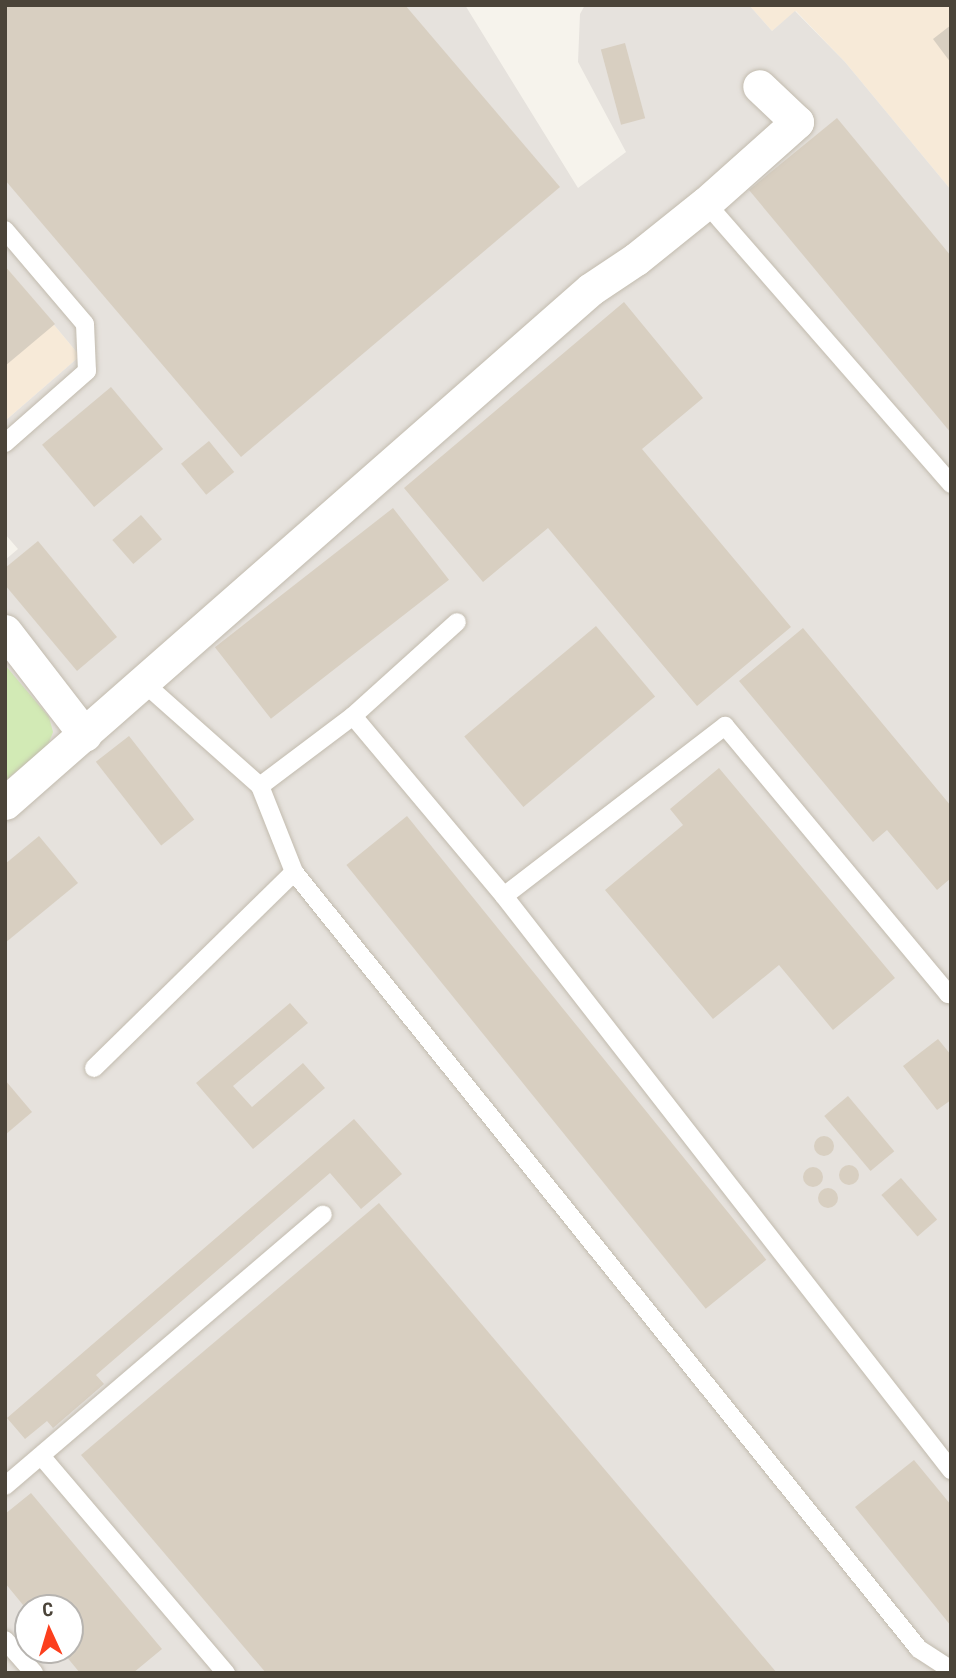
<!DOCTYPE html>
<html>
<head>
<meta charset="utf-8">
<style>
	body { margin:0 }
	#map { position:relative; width:956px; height:1678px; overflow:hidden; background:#f6f3ec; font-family:"Roboto Condensed",sans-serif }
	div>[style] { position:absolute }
	.commercial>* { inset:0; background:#f7ead8 }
	.industrial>* { inset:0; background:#e6e2dd }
	.green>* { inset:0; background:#d2eab5 }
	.building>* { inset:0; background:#d8cfc1; transform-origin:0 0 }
	.round { border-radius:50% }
	.roads { filter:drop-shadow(0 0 2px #c2bbae) drop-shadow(0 0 2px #c2bbae) }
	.lane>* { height:18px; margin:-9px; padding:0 9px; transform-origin:9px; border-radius:9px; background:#fff }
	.street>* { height:33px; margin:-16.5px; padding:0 16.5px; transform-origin:16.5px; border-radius:16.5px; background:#fff }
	span { translate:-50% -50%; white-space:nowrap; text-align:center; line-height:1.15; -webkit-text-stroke:5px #fff; paint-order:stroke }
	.frame { position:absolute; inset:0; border:7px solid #4b4439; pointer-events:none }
	.north { position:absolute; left:14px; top:1594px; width:70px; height:70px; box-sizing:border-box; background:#fff; border:2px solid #b7b4b0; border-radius:50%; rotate:356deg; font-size:19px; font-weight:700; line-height:28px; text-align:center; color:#4b4439 }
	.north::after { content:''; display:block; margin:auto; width:24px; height:32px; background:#fc3f1d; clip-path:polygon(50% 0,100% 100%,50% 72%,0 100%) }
</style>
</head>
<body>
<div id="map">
	<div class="commercial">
		<i style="clip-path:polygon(749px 5px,951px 5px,951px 190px,845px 62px,796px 11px,772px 31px)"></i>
		<i style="clip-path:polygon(5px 266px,80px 356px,5px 421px)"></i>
	</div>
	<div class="industrial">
		<i style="clip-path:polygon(evenodd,5px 5px,465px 5px,578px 188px,626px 152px,578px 62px,580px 14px,585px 5px,749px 5px,772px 31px,795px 11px,845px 62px,951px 190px,951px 1673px,5px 1673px,5px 622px,10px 618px,5px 612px,5px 560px,18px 549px,5px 534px,5px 421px,80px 356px,5px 266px,5px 5px,28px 1608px,70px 1608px,70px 1650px,28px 1650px,28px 1608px)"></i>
	</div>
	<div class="green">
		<i style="clip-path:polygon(5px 665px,49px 717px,53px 732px,48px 745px,5px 781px)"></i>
	</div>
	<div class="building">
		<i style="clip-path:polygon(5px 5px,405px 5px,560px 187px,241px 457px,5px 180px)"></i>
		<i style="clip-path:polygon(951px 25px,951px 63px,933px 39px)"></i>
		<i style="left:625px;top:43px;width:78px;height:25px;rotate:75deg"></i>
		<i style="clip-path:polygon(837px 118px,951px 256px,951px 433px,749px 190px)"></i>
		<i style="clip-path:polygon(5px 266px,55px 324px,5px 366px)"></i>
		<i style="clip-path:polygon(624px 302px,703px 398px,642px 449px,791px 627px,697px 706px,548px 528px,483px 582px,404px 488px)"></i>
		<i style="left:111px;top:387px;width:81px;height:90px;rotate:50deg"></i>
		<i style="left:209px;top:441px;width:40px;height:36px;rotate:51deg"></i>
		<i style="left:393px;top:508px;width:91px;height:226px;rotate:52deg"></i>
		<i style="left:141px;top:515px;width:32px;height:38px;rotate:49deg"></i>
		<i style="clip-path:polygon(38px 541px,117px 637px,77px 671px,5px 585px,5px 568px)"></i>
		<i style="left:596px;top:626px;width:92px;height:172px;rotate:50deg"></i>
		<i style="clip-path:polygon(803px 628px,951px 806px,951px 878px,937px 890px,887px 830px,873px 842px,739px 681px)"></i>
		<i style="left:129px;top:736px;width:106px;height:42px;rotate:52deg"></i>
		<i style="clip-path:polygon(719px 768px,895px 978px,833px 1030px,779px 965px,713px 1019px,605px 890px,683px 825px,670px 809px)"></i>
		<i style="left:407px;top:816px;width:571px;height:78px;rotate:51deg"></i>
		<i style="clip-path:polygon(39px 836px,78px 883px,5px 943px,5px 864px)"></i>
		<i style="clip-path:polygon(290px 1003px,308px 1023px,233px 1086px,252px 1107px,303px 1063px,325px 1088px,253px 1149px,196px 1083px)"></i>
		<i style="clip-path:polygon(938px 1039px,951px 1055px,951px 1100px,937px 1110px,903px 1066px)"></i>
		<i style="clip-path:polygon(5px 1080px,32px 1112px,5px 1135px)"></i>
		<i style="left:848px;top:1096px;width:72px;height:31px;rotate:50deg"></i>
		<i style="clip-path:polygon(354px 1119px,402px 1174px,361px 1209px,330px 1173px,96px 1375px,104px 1384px,53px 1428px,47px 1421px,25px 1439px,7px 1418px)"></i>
		<i class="round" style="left:814px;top:1136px;width:20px;height:20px"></i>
		<i class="round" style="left:839px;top:1165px;width:20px;height:20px"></i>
		<i class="round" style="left:803px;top:1167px;width:20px;height:20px"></i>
		<i style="left:901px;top:1178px;width:55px;height:26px;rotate:49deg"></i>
		<i class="round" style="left:818px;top:1188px;width:20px;height:20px"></i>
		<i style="clip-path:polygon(379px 1203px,777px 1673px,266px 1673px,81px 1455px)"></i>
		<i style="clip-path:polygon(914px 1460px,951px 1505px,951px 1626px,855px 1507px)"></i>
		<i style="clip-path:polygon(31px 1493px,162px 1649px,133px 1673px,80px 1673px,61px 1650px,70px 1650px,70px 1608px,28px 1611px,5px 1583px,5px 1514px)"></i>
	</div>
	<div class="roads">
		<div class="lane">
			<i style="left:706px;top:203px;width:373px;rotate:48.9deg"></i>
			<i style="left:5px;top:230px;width:123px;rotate:49.6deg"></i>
			<i style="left:85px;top:324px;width:47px;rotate:87.6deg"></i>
			<i style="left:87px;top:371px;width:109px;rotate:138.7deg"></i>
			<i style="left:144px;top:683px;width:155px;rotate:41.6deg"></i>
			<i style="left:260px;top:786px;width:92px;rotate:68.4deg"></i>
			<i style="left:294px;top:872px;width:997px;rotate:51.19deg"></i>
			<i style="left:919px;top:1649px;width:38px;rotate:33deg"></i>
			<i style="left:353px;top:716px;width:140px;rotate:-42.1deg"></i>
			<i style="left:260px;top:786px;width:116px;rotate:-37deg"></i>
			<i style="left:353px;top:716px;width:235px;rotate:50deg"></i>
			<i style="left:504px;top:896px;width:279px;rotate:-37.6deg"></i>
			<i style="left:725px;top:726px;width:349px;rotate:50.2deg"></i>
			<i style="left:948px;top:994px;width:4px;rotate:-45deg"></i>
			<i style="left:504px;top:896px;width:728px;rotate:52.09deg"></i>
			<i style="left:94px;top:1068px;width:280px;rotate:-44.4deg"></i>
			<i style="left:42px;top:1457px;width:284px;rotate:49.6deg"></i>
			<i style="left:5px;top:1486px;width:418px;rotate:-40.5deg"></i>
			<i style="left:5px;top:1640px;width:44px;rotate:48.7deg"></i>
		</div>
		<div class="street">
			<i style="left:5px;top:631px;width:131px;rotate:52.4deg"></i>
			<i style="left:5px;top:803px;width:779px;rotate:-41.26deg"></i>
			<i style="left:591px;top:289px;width:54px;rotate:-33.7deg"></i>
			<i style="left:636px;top:259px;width:90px;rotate:-38.7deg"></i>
			<i style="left:706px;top:203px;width:122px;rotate:-41.7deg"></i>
			<i style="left:797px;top:122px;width:52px;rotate:-136.5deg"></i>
		</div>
	</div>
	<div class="frame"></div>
	<div class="north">С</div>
</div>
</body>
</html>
